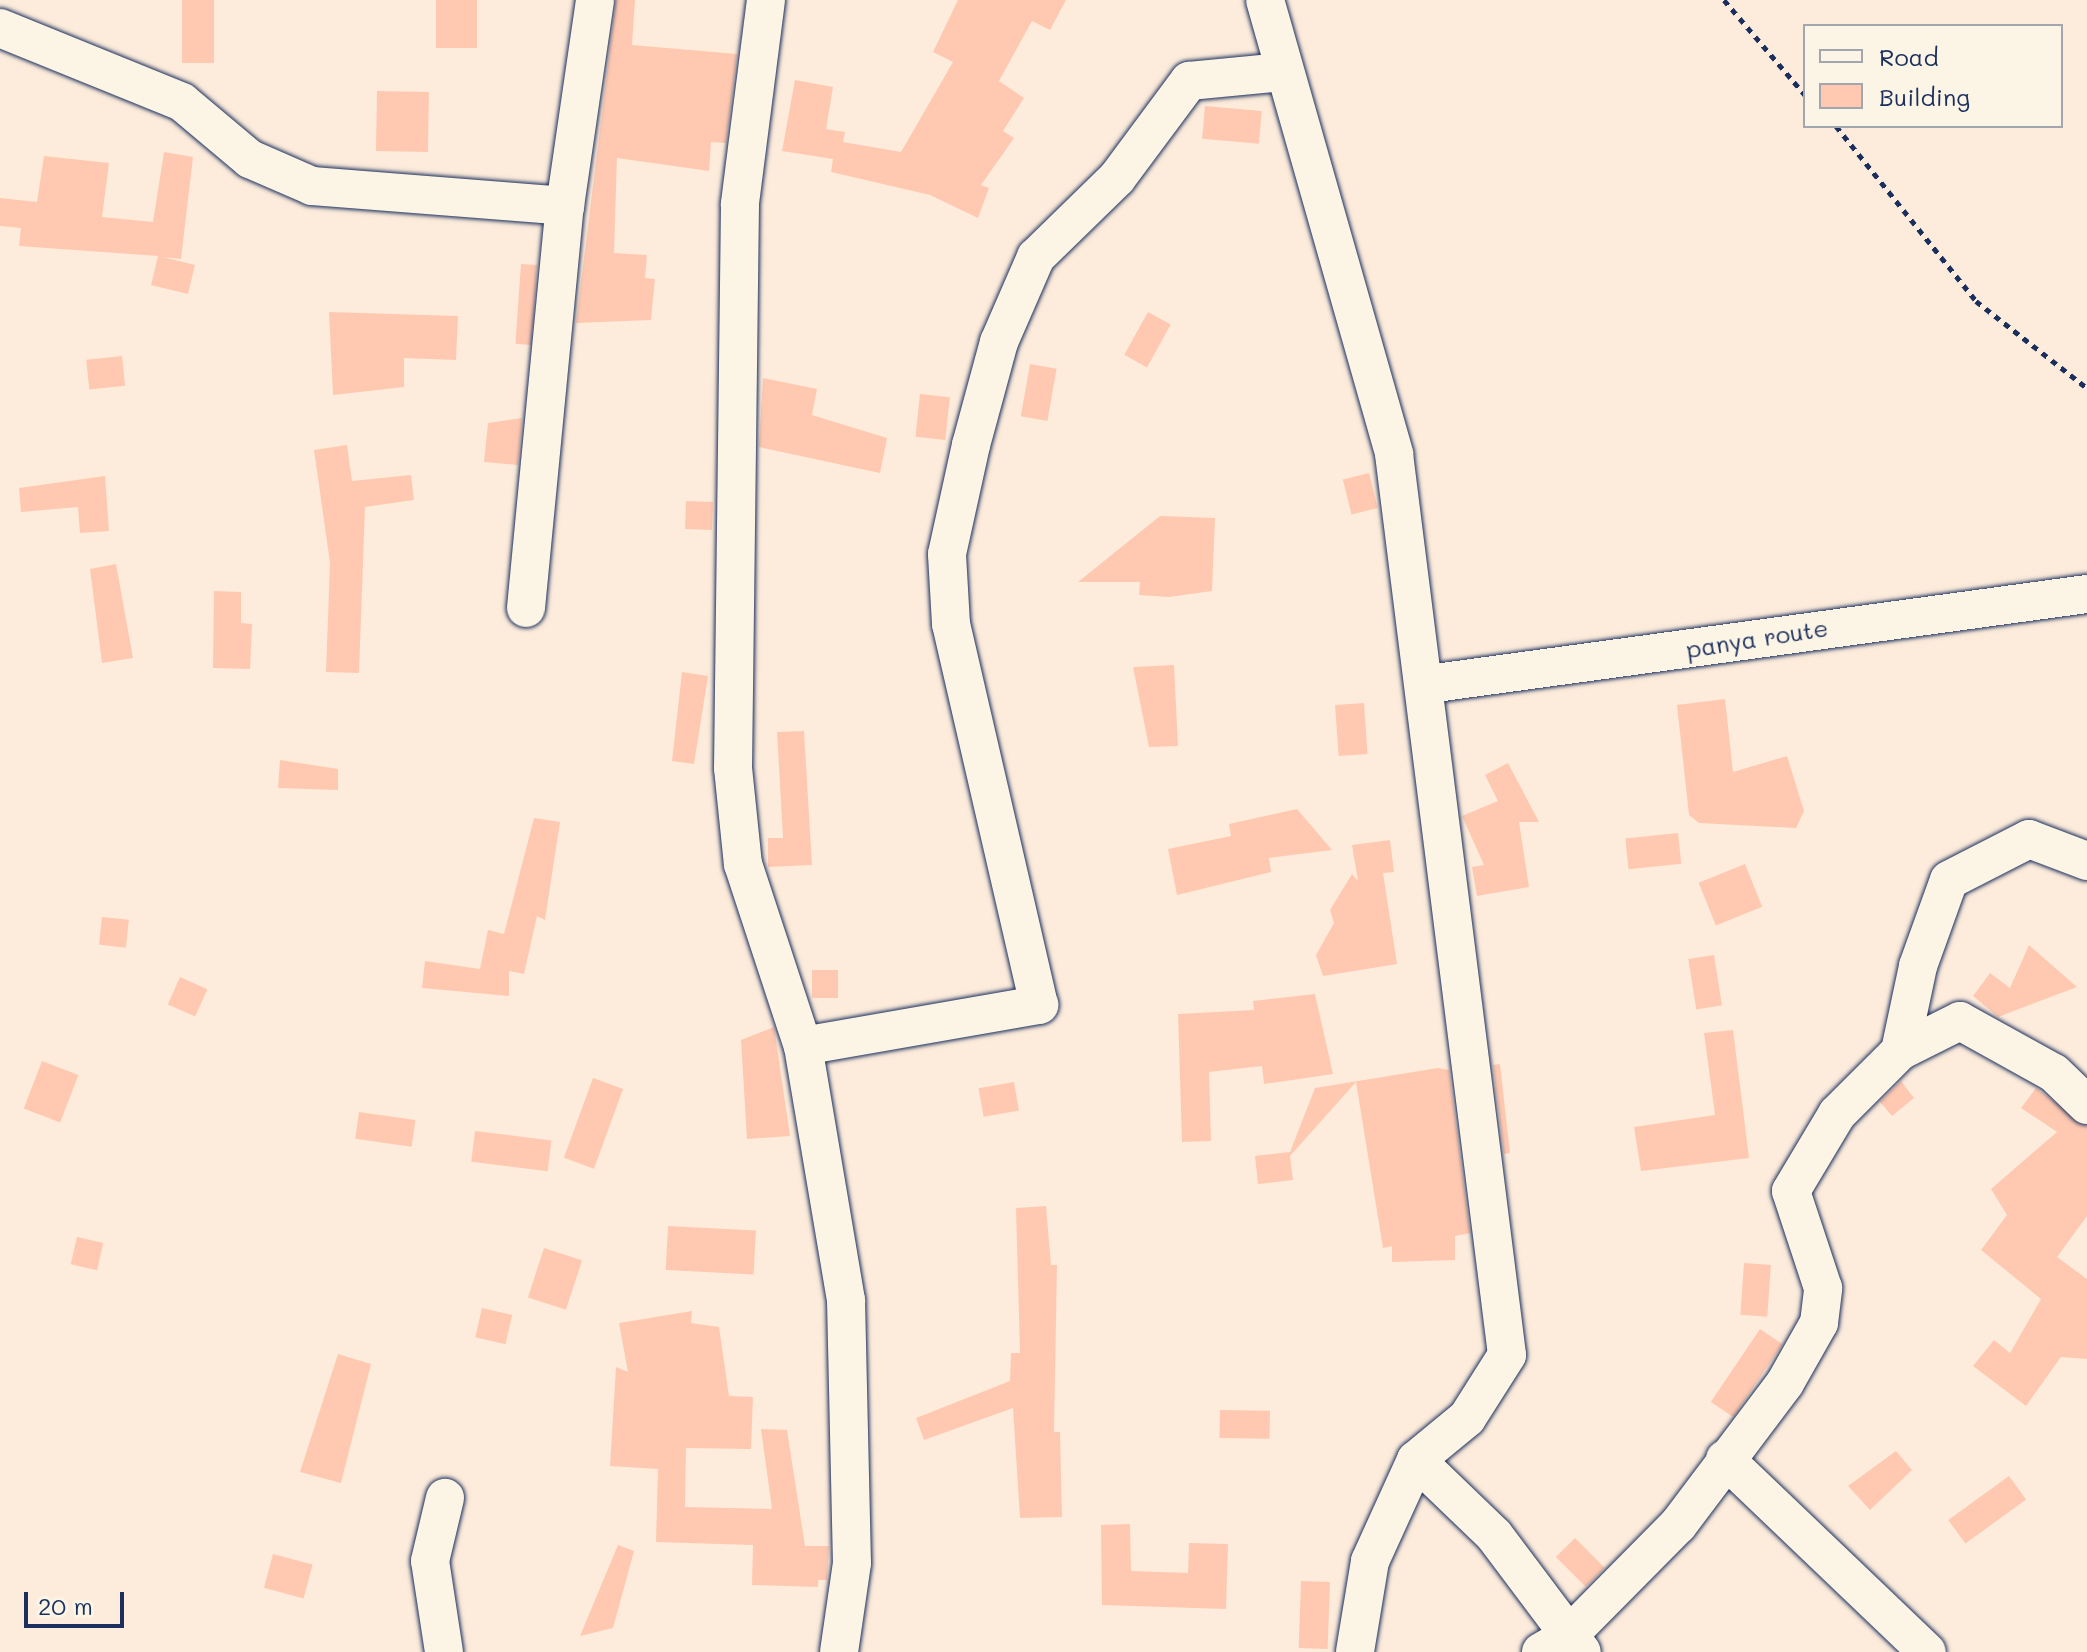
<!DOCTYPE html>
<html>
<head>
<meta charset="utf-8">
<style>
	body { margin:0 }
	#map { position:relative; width:2087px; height:1652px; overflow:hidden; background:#fdecdb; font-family:Mali,sans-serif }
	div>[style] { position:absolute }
	.building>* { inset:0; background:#ffc9b1; transform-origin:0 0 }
	.path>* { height:5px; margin-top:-2.5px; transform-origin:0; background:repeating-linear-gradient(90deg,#1b2f5e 0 6px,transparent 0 12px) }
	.roads { filter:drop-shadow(0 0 2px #1b2f5e) drop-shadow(0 0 2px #1b2f5e) }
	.minor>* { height:38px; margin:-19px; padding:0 19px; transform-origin:19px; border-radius:19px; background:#fcf5e5 }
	span { translate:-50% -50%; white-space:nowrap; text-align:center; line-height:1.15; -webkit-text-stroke:6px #fcf5e5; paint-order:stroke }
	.street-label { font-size:24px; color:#1b2f5e }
	.legend { position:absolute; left:1803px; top:24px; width:260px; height:104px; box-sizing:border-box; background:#fcf5e5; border:2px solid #a2a6af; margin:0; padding:10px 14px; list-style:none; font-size:24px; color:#1b2f5e }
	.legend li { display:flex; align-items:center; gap:16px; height:40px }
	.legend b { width:40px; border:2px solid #a2a6af }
	.scale { position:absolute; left:24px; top:1592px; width:100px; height:36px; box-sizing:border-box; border:4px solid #1b2f5e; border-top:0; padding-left:10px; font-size:24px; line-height:28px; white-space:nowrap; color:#1b2f5e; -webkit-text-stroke:6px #fcf5e5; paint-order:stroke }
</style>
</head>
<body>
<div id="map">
	<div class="building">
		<i style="left:182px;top:0;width:32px;height:63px"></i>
		<i style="left:436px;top:0;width:41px;height:48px"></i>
		<i style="clip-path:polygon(616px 0,635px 0,632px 45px,737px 54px,736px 63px,726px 143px,711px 142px,709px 171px,617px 158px,614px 253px,647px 255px,645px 278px,655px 279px,651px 320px,576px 323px)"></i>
		<i style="clip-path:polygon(958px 0,1066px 0,1050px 30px,1032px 21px,999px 81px,1024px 98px,1003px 131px,1014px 138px,981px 185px,989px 188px,978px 218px,930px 195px,831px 172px,833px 159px,782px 151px,795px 80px,833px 87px,826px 129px,845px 132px,843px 142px,901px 152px,953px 62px,933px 52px)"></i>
		<i style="left:377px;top:91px;width:52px;height:60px;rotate:1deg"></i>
		<i style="left:1205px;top:106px;width:57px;height:33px;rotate:5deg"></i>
		<i style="clip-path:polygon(164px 152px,193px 157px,181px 259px,163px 257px,195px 265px,188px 294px,151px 285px,158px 256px,19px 246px,21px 228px,0 226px,0 198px,37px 202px,44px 156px,109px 163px,102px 217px,153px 222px)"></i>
		<i style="left:521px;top:264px;width:16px;height:80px;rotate:4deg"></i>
		<i style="clip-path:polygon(329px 312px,458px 316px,456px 360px,404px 358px,404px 387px,333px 395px)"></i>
		<i style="left:1148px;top:312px;width:26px;height:49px;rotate:29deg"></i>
		<i style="left:122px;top:356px;width:30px;height:36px;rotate:84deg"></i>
		<i style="left:1030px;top:364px;width:27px;height:53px;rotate:10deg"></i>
		<i style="clip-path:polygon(763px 378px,817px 389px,812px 415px,887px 438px,880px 473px,759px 447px)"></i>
		<i style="left:920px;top:394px;width:30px;height:43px;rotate:6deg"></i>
		<i style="clip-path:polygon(522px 418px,518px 465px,484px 462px,488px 423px)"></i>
		<i style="clip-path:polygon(347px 445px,352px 481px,411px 475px,414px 500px,365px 507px,359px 673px,326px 672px,330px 563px,314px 450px)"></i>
		<i style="left:1369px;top:473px;width:36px;height:27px;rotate:76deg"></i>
		<i style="clip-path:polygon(105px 476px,109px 531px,80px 533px,78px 507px,21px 512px,19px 488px)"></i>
		<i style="left:686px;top:501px;width:27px;height:28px;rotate:2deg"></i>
		<i style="clip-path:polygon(1160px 516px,1215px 518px,1212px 591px,1169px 597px,1139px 595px,1140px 582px,1078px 582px)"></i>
		<i style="clip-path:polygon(116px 564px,133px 658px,102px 663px,90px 569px)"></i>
		<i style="clip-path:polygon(214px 591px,241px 592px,241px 623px,252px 624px,250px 669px,213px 668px)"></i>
		<i style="clip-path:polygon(1174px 665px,1178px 746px,1149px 747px,1133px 667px)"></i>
		<i style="clip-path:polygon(682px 672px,708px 676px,694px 764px,672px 761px)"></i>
		<i style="clip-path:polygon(1725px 699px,1733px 772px,1787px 756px,1804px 811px,1796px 828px,1699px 823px,1689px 815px,1677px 705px)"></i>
		<i style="left:1364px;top:703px;width:51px;height:29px;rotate:86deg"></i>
		<i style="clip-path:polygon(804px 731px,812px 865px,768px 867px,768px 838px,783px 838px,777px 732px)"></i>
		<i style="clip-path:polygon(280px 760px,338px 769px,338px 790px,278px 788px)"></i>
		<i style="clip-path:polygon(1508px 763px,1539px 822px,1519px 822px,1529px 887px,1477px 896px,1472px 867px,1484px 865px,1462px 816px,1498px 801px,1485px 775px)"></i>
		<i style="clip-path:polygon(1297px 809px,1332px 850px,1269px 858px,1271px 872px,1177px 895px,1168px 849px,1231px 836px,1229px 824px)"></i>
		<i style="clip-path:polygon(534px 818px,560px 822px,545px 920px,537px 916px,524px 974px,509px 971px,509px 996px,422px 988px,425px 961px,480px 969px,488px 930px,504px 934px)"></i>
		<i style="left:1678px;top:833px;width:31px;height:53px;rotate:84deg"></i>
		<i style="clip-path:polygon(1390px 840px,1394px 872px,1383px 873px,1397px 964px,1323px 976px,1316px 955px,1334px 923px,1330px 910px,1352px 874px,1358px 881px,1352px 845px)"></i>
		<i style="left:1745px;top:864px;width:46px;height:50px;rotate:68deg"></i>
		<i style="left:102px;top:917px;width:27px;height:28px;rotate:6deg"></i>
		<i style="clip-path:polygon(2029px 945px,2077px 987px,1998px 1017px,1973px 996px,1990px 973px,2010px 988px)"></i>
		<i style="left:1714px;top:955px;width:51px;height:26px;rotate:81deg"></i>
		<i style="left:812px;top:970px;width:26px;height:28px"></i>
		<i style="left:180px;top:977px;width:30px;height:30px;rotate:24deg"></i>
		<i style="clip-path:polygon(1315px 994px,1333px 1074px,1264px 1084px,1262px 1066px,1209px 1072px,1211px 1141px,1182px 1142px,1178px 1014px,1254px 1010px,1253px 1001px)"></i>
		<i style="clip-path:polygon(774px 1027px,790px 1136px,747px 1139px,741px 1040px)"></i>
		<i style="clip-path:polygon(1733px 1030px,1749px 1158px,1641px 1171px,1634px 1127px,1715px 1115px,1704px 1033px)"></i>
		<i style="left:42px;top:1061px;width:39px;height:51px;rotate:21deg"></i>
		<i style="clip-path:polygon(1500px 1064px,1510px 1153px,1504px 1154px,1493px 1065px)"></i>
		<i style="clip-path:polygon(1438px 1068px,1449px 1070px,1470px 1233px,1455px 1236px,1455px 1260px,1392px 1262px,1392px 1246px,1383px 1248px,1356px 1082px,1290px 1156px,1293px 1180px,1258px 1184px,1255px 1156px,1290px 1152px,1315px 1088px)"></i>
		<i style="left:593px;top:1078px;width:32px;height:85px;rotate:20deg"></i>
		<i style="clip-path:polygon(1901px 1081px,1914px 1098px,1892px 1116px,1880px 1102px)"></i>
		<i style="left:1014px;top:1082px;width:29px;height:36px;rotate:80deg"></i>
		<i style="clip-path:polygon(2036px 1088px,2087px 1126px,2087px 1216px,2057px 1257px,2087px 1279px,2087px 1359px,2061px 1357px,2026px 1406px,1973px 1366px,1994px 1340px,2010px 1353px,2041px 1299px,1981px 1250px,2007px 1215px,1991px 1189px,2057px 1132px,2021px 1108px)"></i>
		<i style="left:359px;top:1112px;width:57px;height:27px;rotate:8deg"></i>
		<i style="left:475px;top:1131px;width:77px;height:31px;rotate:7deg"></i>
		<i style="clip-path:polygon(1046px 1206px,1051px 1265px,1057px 1265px,1054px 1432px,1060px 1432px,1062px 1517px,1020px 1518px,1013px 1408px,924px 1440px,916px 1418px,1010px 1381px,1011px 1353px,1020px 1353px,1016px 1208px)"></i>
		<i style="left:668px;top:1226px;width:88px;height:44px;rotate:3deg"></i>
		<i style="left:77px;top:1237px;width:27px;height:28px;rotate:13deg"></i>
		<i style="left:544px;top:1248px;width:40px;height:52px;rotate:18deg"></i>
		<i style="left:1744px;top:1263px;width:27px;height:52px;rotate:4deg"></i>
		<i style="left:482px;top:1308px;width:31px;height:30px;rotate:13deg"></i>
		<i style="clip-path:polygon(692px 1311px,691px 1323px,719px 1327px,729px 1396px,753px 1397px,751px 1449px,686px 1448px,685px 1507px,772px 1509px,761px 1429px,787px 1430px,805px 1546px,829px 1546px,827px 1580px,818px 1580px,818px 1587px,752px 1585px,753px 1545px,656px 1542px,658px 1469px,610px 1466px,616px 1367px,628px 1372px,619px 1323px)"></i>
		<i style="left:1760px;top:1329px;width:27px;height:88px;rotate:34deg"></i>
		<i style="clip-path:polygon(338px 1354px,371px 1364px,341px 1483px,300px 1472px)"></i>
		<i style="left:1220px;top:1410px;width:50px;height:28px;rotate:1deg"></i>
		<i style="clip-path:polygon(1896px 1451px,1912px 1470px,1870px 1510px,1848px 1486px)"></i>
		<i style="left:2009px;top:1476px;width:29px;height:75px;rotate:54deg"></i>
		<i style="clip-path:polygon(1130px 1524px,1131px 1571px,1188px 1573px,1189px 1543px,1228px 1544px,1226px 1609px,1102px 1605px,1101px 1525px)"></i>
		<i style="left:1575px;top:1538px;width:42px;height:27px;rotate:45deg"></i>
		<i style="clip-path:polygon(618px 1545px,634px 1551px,613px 1628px,580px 1636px)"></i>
		<i style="left:273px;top:1554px;width:41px;height:35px;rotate:15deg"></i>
		<i style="left:1301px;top:1581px;width:29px;height:67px;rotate:2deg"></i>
	</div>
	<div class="path">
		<i style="left:1724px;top:0;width:125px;rotate:49.5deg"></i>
		<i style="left:1836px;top:126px;width:224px;rotate:51.3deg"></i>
		<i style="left:1976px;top:301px;width:141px;rotate:38.1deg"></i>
	</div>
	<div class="roads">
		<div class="minor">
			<i style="left:766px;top:0;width:206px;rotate:97.3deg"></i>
			<i style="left:740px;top:204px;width:564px;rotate:90.71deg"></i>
			<i style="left:733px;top:768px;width:97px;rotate:84.1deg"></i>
			<i style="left:743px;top:864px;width:192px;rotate:71.8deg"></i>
			<i style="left:803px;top:1046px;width:258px;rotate:80.4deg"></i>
			<i style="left:846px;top:1300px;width:263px;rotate:88.7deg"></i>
			<i style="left:852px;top:1563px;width:90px;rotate:98.3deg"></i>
			<i style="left:1265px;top:0;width:472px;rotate:74.1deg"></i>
			<i style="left:1394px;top:454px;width:908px;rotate:82.85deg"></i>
			<i style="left:1507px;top:1355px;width:75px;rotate:122.4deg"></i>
			<i style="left:1467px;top:1418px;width:66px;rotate:140.5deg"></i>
			<i style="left:1416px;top:1460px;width:111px;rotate:114.5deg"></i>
			<i style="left:1370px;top:1561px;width:92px;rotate:99.4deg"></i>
			<i style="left:0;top:28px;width:196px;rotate:22.1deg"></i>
			<i style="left:182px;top:102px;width:89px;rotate:40deg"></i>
			<i style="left:250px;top:159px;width:68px;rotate:23.5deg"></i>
			<i style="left:312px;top:186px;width:254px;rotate:4.5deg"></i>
			<i style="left:526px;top:608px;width:404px;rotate:-84.5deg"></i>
			<i style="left:565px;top:206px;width:208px;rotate:-81.7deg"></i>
			<i style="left:1428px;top:684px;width:665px;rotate:-7.78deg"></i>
			<i style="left:803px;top:1046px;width:240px;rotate:-9.9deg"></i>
			<i style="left:1039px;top:1005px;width:391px;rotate:-103deg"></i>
			<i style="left:951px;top:624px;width:70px;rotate:-93.3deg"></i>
			<i style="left:947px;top:554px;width:112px;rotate:-77.6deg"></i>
			<i style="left:971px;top:445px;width:107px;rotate:-74.8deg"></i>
			<i style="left:999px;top:342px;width:93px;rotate:-66.5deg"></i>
			<i style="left:1036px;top:257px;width:113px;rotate:-44.3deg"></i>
			<i style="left:1117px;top:178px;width:121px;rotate:-53.4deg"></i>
			<i style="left:1189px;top:81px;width:94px;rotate:-5.5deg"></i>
			<i style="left:1900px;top:1051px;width:67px;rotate:-26.6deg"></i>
			<i style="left:1960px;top:1021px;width:107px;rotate:29deg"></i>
			<i style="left:2054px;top:1073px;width:46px;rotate:44.1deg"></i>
			<i style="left:1725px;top:1459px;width:279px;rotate:43.7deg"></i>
			<i style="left:1416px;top:1460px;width:108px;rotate:43.9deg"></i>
			<i style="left:1494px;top:1535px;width:146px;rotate:53.1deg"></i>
			<i style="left:444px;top:1652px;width:92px;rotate:-98.7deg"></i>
			<i style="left:430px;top:1561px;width:65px;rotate:-76.6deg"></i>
			<i style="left:1541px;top:1652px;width:30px;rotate:-30deg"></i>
			<i style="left:1567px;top:1637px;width:158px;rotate:-45.3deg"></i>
			<i style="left:1678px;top:1525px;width:178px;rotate:-53deg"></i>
			<i style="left:1785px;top:1383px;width:69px;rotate:-60.5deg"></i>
			<i style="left:1819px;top:1323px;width:35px;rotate:-83deg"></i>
			<i style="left:1823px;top:1288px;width:102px;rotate:-108.3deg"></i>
			<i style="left:1791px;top:1191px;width:90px;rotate:-59.1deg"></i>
			<i style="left:1837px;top:1114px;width:89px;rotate:-45deg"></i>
			<i style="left:1900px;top:1051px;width:87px;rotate:-78deg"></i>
			<i style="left:1918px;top:966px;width:91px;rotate:-70.2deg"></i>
			<i style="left:1949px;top:880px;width:90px;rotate:-27.1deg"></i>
			<i style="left:2029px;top:839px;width:62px;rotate:20.8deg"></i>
		</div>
	</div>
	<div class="street-label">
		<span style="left:1757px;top:638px;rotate:-9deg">panya route</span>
	</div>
	<ul class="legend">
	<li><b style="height:10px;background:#fcf5e5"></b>Road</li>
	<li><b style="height:22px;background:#ffc9b1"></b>Building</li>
	</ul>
	<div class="scale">20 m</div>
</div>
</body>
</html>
